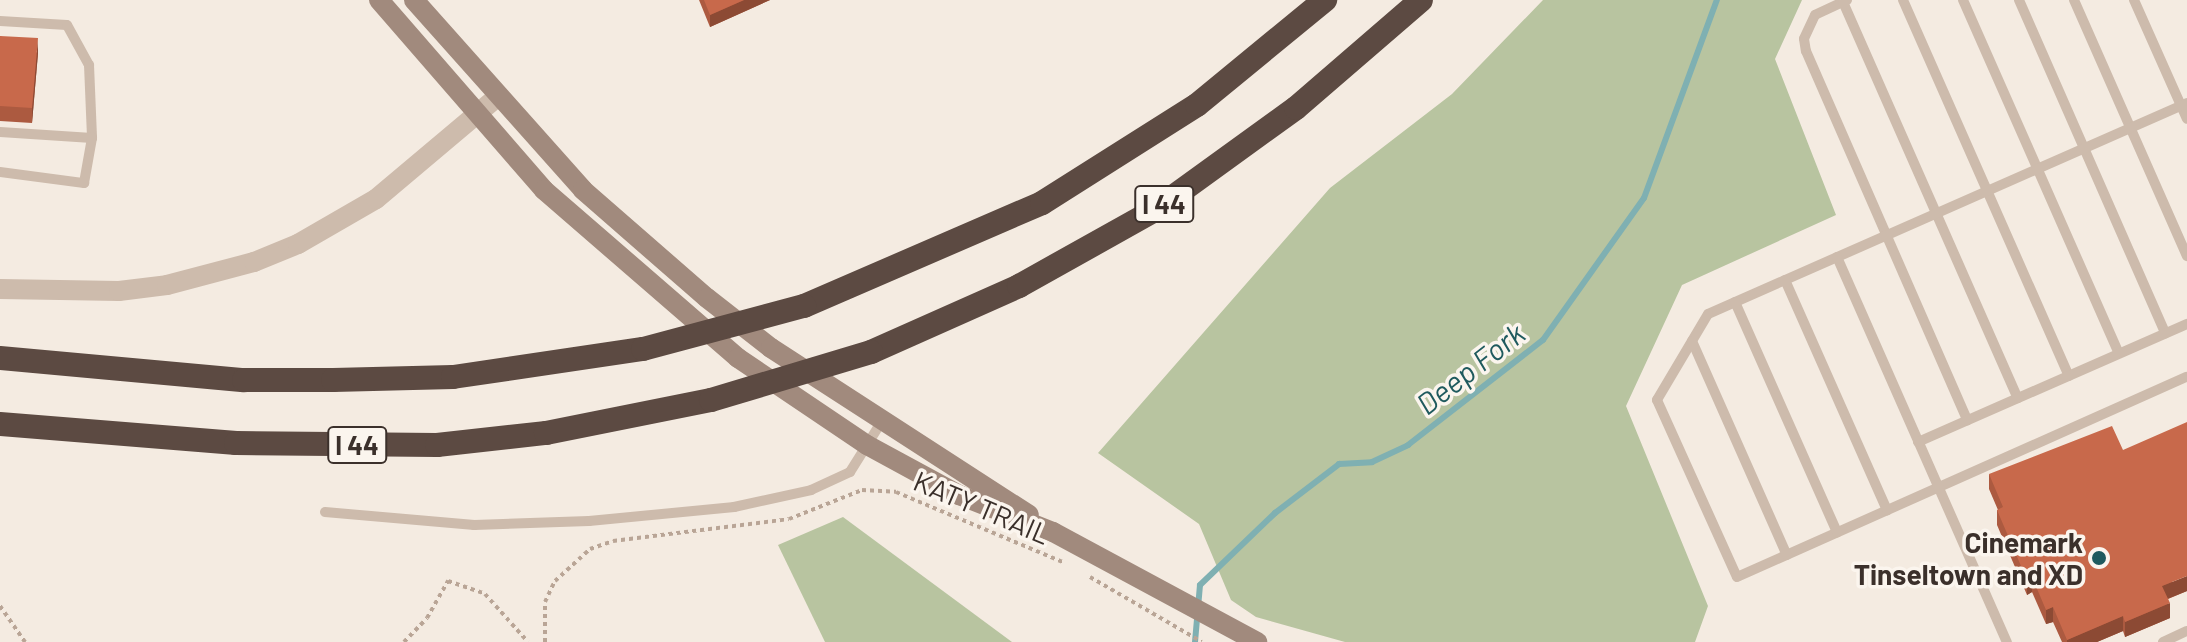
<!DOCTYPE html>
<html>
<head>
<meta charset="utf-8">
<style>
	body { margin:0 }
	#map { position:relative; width:2187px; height:642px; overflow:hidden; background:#f4ebe1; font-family:Barlow,sans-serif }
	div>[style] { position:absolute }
	.green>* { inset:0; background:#b8c4a0 }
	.stream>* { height:6px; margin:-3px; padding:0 3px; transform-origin:3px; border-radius:3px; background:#7fb0b2 }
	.path>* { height:4px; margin-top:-2px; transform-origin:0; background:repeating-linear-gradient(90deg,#b9a596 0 4px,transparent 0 8px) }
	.lane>* { height:10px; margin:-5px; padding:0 5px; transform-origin:5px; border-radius:5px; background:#cdbbac }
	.street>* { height:20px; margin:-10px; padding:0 10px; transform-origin:10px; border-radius:10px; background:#cdbbac }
	.secondary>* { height:20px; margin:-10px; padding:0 10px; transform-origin:10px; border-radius:10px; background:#a18a7d }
	.highway>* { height:24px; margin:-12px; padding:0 12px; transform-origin:12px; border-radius:12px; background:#5c4a42 }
	.highway-bridge>* { height:24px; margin:-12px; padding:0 12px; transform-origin:12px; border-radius:12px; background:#5c4a42 }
	.wall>* { inset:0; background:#ac5a40 }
	.shaded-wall>* { inset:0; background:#8c4a34 }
	.building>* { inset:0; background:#c8694b }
	.dots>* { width:22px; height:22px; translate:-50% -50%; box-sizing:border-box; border:4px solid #fbf5ee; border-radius:50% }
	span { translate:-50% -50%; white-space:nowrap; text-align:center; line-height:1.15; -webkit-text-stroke:7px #fbf5ee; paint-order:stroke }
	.shield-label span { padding:2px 6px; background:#fbf5ee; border:2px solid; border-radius:6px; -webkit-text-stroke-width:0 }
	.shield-label { font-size:26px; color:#3b302b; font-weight:700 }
	.street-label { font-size:28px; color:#3b302b }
	.poi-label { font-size:28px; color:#3b302b; font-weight:700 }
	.right { translate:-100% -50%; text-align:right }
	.water-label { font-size:30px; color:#1f5a5e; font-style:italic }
</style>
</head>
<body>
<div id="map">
	<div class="green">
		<i style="clip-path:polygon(1543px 0,1802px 0,1775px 59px,1836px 215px,1682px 285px,1626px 406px,1708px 606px,1695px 642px,1345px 642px,1256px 617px,1231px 600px,1199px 524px,1098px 453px,1330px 188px,1452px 94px)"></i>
		<i style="clip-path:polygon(843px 517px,1012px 642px,825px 642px,778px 545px)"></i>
	</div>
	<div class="stream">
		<i style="left:1195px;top:642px;width:57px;rotate:-85deg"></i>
		<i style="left:1200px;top:585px;width:104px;rotate:-43.8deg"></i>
		<i style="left:1275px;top:513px;width:81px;rotate:-37.4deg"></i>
		<i style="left:1339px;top:464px;width:33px;rotate:-3deg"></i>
		<i style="left:1372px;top:462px;width:40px;rotate:-25deg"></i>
		<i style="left:1408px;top:445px;width:171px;rotate:-37.9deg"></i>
		<i style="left:1543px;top:340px;width:174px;rotate:-54.6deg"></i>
		<i style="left:1644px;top:198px;width:211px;rotate:-69.8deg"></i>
	</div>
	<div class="path">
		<i style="left:1090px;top:577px;width:129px;rotate:30.1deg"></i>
		<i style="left:0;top:606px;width:44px;rotate:55.2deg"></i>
		<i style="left:404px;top:642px;width:33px;rotate:-46deg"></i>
		<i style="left:427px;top:618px;width:43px;rotate:-60.4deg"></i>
		<i style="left:448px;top:581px;width:39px;rotate:19deg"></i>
		<i style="left:485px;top:594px;width:64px;rotate:48.1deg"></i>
		<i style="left:545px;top:642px;width:40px;rotate:-90deg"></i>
		<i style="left:545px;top:602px;width:23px;rotate:-65deg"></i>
		<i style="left:555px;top:581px;width:47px;rotate:-42.4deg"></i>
		<i style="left:590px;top:549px;width:24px;rotate:-19deg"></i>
		<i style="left:613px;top:541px;width:177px;rotate:-7.1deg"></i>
		<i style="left:789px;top:519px;width:79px;rotate:-21.7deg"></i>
		<i style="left:862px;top:490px;width:34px;rotate:3deg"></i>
		<i style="left:896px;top:492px;width:183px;rotate:22.8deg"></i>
	</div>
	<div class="lane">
		<i style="left:1847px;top:0;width:35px;rotate:155deg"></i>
		<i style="left:1815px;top:15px;width:26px;rotate:115deg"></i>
		<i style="left:1804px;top:39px;width:12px;rotate:81deg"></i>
		<i style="left:1806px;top:51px;width:403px;rotate:66.4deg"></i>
		<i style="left:1903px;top:0;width:411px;rotate:66.2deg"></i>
		<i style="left:1963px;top:0;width:386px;rotate:66.2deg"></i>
		<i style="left:2019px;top:0;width:364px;rotate:66.3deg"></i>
		<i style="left:2074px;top:0;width:280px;rotate:66.2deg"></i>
		<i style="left:2134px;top:0;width:130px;rotate:66deg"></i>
		<i style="left:1843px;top:2px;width:433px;rotate:66.2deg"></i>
		<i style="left:0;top:21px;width:67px;rotate:3.4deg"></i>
		<i style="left:67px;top:25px;width:46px;rotate:61.2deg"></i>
		<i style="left:89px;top:65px;width:73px;rotate:87.6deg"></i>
		<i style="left:92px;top:138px;width:92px;rotate:-176.3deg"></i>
		<i style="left:2187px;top:103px;width:523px;rotate:156.23deg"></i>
		<i style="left:1708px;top:314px;width:100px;rotate:120.7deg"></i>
		<i style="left:1657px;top:400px;width:194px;rotate:65.7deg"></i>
		<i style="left:1737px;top:577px;width:492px;rotate:-24deg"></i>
		<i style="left:0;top:172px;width:85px;rotate:7.5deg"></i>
		<i style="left:84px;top:183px;width:46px;rotate:-79.9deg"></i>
		<i style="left:1837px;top:257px;width:421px;rotate:66.2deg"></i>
		<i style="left:1785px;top:280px;width:252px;rotate:66.1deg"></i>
		<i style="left:1735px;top:302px;width:252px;rotate:66.1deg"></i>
		<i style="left:1692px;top:341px;width:234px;rotate:66.1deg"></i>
		<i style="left:1918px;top:442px;width:294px;rotate:-23.7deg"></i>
		<i style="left:325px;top:512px;width:150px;rotate:5deg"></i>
		<i style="left:474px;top:525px;width:115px;rotate:-2deg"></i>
		<i style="left:589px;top:521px;width:146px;rotate:-5.5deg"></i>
		<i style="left:734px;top:507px;width:79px;rotate:-12.4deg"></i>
		<i style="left:811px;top:490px;width:43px;rotate:-24.8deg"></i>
		<i style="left:850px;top:472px;width:60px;rotate:-57.9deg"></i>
		<i style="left:2163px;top:642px;width:26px;rotate:-25deg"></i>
	</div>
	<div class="street">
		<i style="left:0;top:289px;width:119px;rotate:1deg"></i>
		<i style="left:119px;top:291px;width:48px;rotate:-7.1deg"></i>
		<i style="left:167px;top:285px;width:90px;rotate:-14.8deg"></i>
		<i style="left:254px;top:262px;width:48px;rotate:-22.2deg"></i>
		<i style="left:298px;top:244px;width:90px;rotate:-30deg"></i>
		<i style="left:376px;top:199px;width:157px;rotate:-40.1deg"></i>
	</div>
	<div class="secondary">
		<i style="left:379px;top:0;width:252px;rotate:49deg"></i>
		<i style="left:544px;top:190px;width:257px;rotate:40.9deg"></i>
		<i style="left:738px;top:358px;width:156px;rotate:34deg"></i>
		<i style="left:867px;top:445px;width:105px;rotate:28.5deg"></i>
		<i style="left:959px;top:495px;width:101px;rotate:21.5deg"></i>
		<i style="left:1053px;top:532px;width:232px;rotate:28.3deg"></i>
		<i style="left:414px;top:0;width:254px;rotate:48.3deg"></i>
		<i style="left:583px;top:190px;width:164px;rotate:41.1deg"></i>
		<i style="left:707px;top:298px;width:81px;rotate:38deg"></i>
		<i style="left:771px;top:348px;width:307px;rotate:32.9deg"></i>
	</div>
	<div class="highway">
		<i style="left:804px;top:306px;width:259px;rotate:-23.4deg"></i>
		<i style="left:1042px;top:203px;width:183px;rotate:-32.3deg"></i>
		<i style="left:1197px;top:105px;width:166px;rotate:-39.4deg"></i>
		<i style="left:871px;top:352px;width:162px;rotate:-24deg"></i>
		<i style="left:1019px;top:286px;width:156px;rotate:-29.2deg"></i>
		<i style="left:1155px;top:210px;width:174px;rotate:-35.9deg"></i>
		<i style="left:1296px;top:108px;width:165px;rotate:-40.8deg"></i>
		<i style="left:0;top:358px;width:245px;rotate:5.2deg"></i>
		<i style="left:244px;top:380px;width:89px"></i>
		<i style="left:333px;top:380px;width:120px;rotate:-1.4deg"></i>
		<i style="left:453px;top:377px;width:192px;rotate:-8.4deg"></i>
		<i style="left:0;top:424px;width:237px;rotate:4.6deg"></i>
		<i style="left:236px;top:443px;width:201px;rotate:0.6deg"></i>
		<i style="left:437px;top:445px;width:110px;rotate:-6.3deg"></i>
		<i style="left:546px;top:433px;width:168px;rotate:-11.3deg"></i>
	</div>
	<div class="highway-bridge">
		<i style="left:643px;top:349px;width:167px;rotate:-15deg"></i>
		<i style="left:711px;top:400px;width:167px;rotate:-16.7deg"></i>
	</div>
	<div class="wall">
		<i style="clip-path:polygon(699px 0,770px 0,710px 27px)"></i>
		<i style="clip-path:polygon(0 36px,38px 53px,32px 123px,0 121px)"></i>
		<i style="clip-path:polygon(1989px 474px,2187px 591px,2168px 599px,2170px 618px,2125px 637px,2123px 631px,2097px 642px,2062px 642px,2053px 622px,2046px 624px,2032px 592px,2027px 595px,1997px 525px,1997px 510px,1998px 510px,1989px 489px)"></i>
	</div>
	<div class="shaded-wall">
		<i style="clip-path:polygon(744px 0,770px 0,710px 27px,710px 15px)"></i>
		<i style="clip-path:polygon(38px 38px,38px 53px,32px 123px,32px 108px)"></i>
		<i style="clip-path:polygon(2187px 576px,2187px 591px,2162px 601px,2162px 586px)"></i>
		<i style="clip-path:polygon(2032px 577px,2032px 592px,2027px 595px,2027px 580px)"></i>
		<i style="clip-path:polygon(2170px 603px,2170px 618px,2125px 637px,2125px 622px)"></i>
		<i style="clip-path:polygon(2053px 607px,2053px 622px,2046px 624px,2046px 610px)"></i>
		<i style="clip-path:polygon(2123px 616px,2123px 631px,2097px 642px,2067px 642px,2067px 640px)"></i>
	</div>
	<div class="building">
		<i style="clip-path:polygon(704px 0,744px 0,710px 15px)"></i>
		<i style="clip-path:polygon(0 36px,38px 38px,32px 108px,0 106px)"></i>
		<i style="clip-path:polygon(2187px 422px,2187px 576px,2162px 586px,2170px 603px,2125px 622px,2123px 616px,2067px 640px,2053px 607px,2046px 610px,2032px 577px,2027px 580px,1997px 510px,2003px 507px,1989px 474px,2112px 426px,2123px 450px)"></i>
	</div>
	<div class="dots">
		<i style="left:2099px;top:558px;background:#1f5a5e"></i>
	</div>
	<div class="shield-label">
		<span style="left:1164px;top:204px">I 44</span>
		<span style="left:357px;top:445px">I 44</span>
	</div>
	<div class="street-label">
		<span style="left:982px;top:507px;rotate:23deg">KATY TRAIL</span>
	</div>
	<div class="poi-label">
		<span class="right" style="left:2083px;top:558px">Cinemark<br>Tinseltown and XD</span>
	</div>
	<div class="water-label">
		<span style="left:1470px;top:368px;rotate:-38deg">Deep Fork</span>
	</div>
</div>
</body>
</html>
